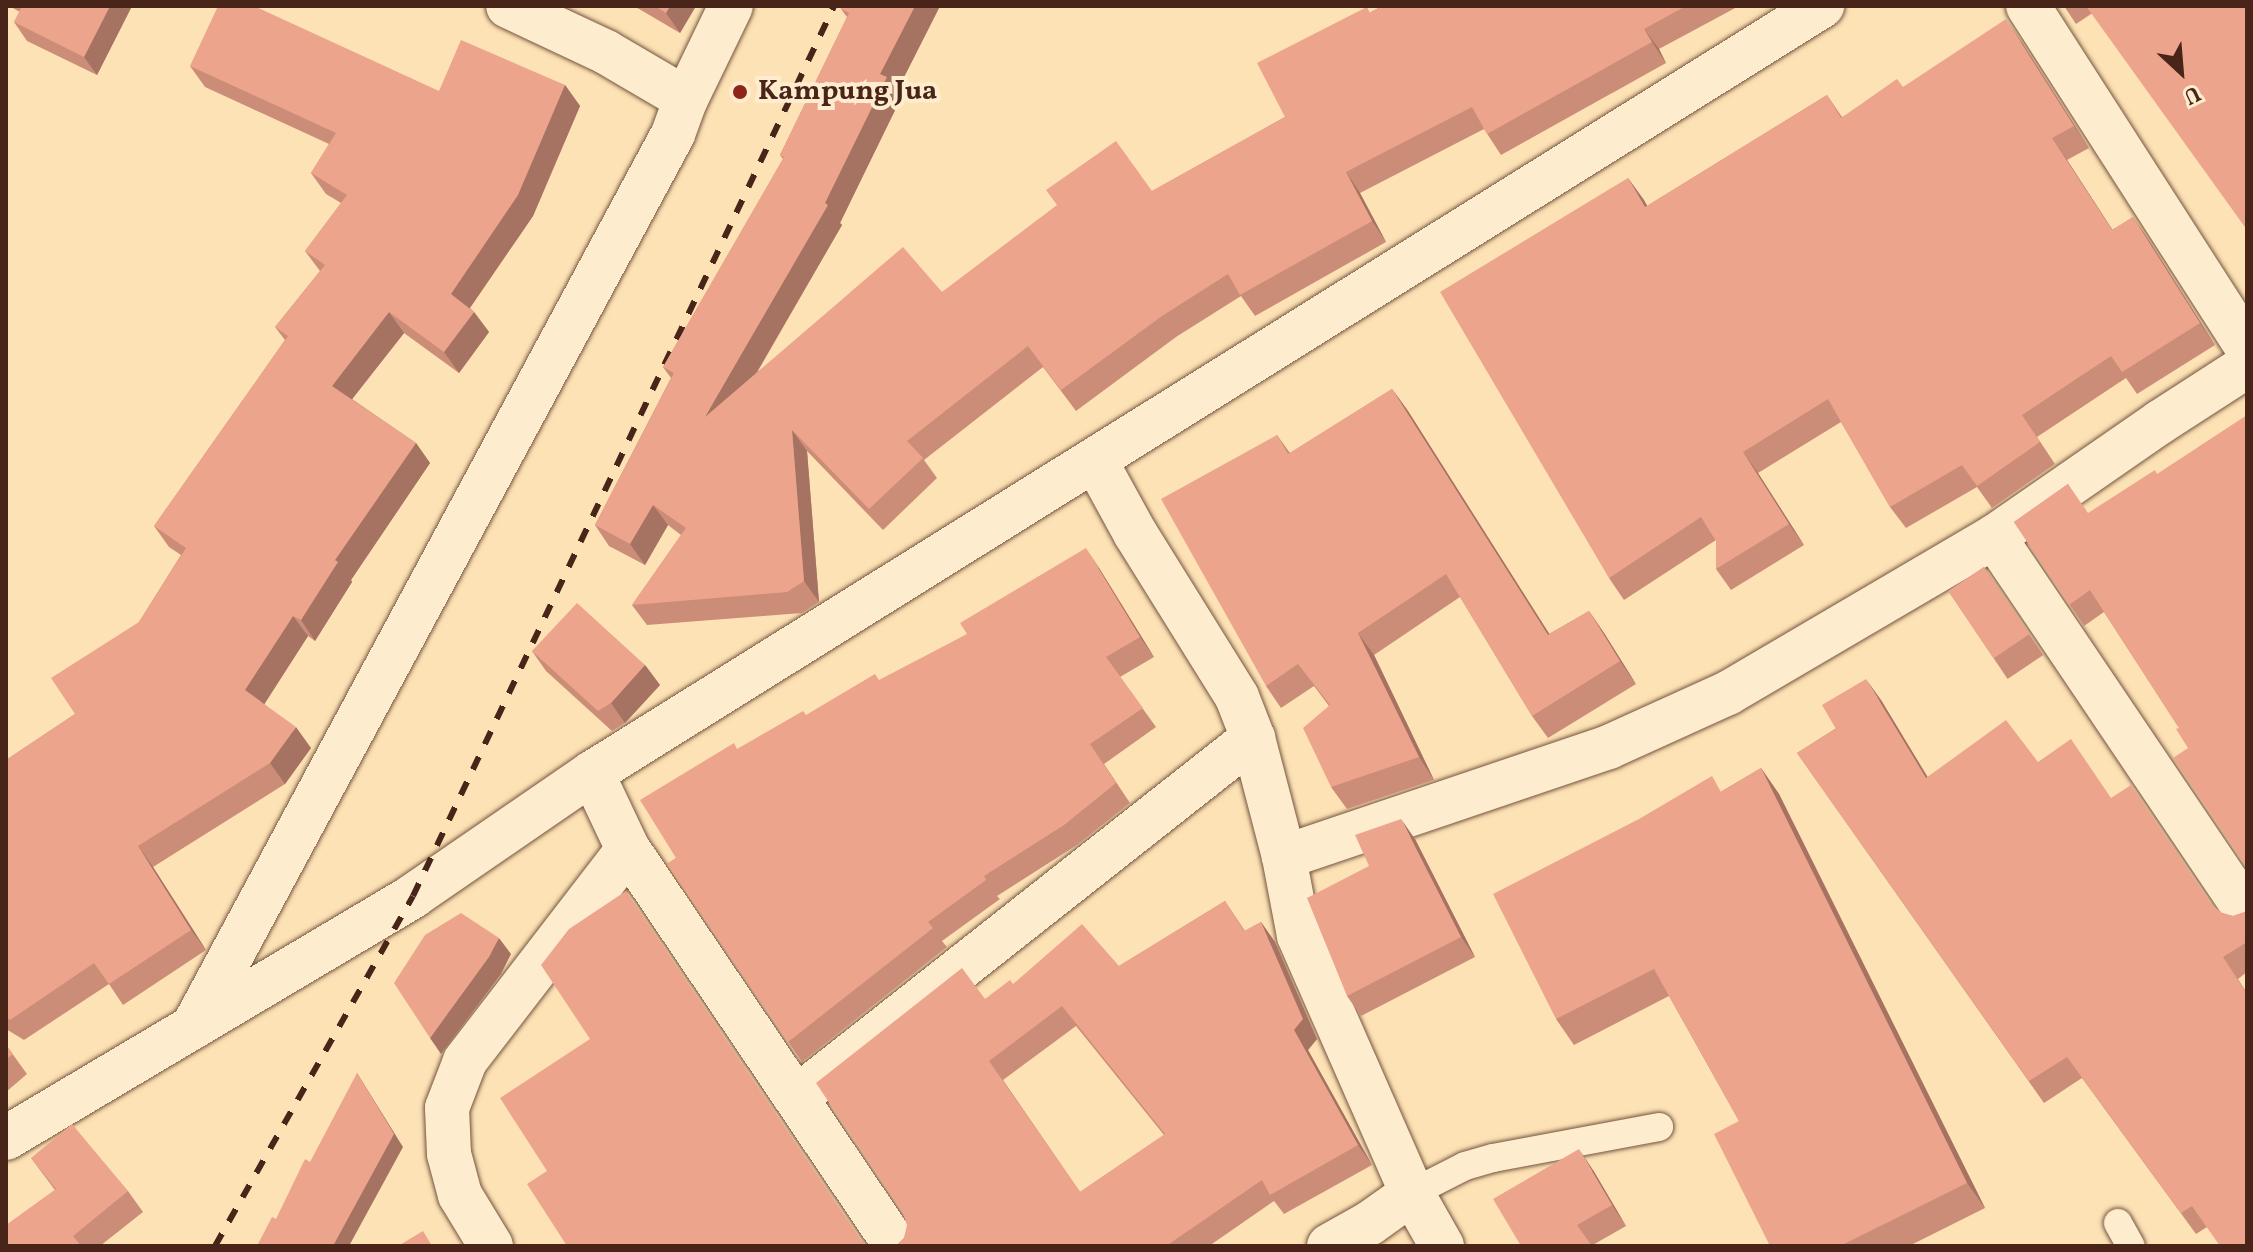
<!DOCTYPE html>
<html>
<head>
<meta charset="utf-8">
<style>
	body { margin:0 }
	#map { position:relative; width:2253px; height:1252px; overflow:hidden; background:#fde2b5; font-family:Vollkorn,serif }
	div>[style] { position:absolute }
	.roads { filter:drop-shadow(0 0 2px #75543f) drop-shadow(0 0 2px #75543f) }
	.service>* { height:28px; margin:-14px; padding:0 14px; transform-origin:14px; border-radius:14px; background:#feeccf }
	.minor>* { height:44px; margin:-22px; padding:0 22px; transform-origin:22px; border-radius:22px; background:#feeccf }
	.tertiary>* { height:44px; margin:-22px; padding:0 22px; transform-origin:22px; border-radius:22px; background:#feeccf }
	.rail>* { height:6px; margin-top:-3px; transform-origin:0; background:repeating-linear-gradient(90deg,#482518 0 14px,transparent 0 28px) }
	.wall>* { inset:0; background:#cc8d78; transform-origin:0 0 }
	.shaded-wall>* { inset:0; background:#a67362 }
	.building>* { inset:0; background:#eda48c; transform-origin:0 0 }
	.dots>* { width:22px; height:22px; translate:-50% -50%; box-sizing:border-box; border:4px solid #feeccf; border-radius:50% }
	span { translate:-50% -50%; white-space:nowrap; text-align:center; line-height:1.15; -webkit-text-stroke:8px #feeccf; paint-order:stroke }
	.poi-label { font-size:28px; color:#482518; font-weight:700 }
	.left { translate:0 -50%; text-align:left }
	.frame { position:absolute; inset:0; border:8px solid #482518; pointer-events:none }
	.north { position:absolute; left:2141px; top:32px; width:80px; height:80px; -webkit-text-stroke:6px #feeccf; paint-order:stroke; rotate:154deg; font-size:22px; font-weight:700; line-height:32px; text-align:center; color:#482518 }
	.north::after { content:''; display:block; margin:auto; width:28px; height:36px; background:#482518; clip-path:polygon(50% 0,100% 100%,50% 72%,0 100%) }
</style>
</head>
<body>
<div id="map">
	<div class="roads">
		<div class="service">
			<i style="left:1412px;top:1193px;width:59px;rotate:-27deg"></i>
			<i style="left:1465px;top:1166px;width:29px;rotate:-16deg"></i>
			<i style="left:1493px;top:1158px;width:169px;rotate:-10.6deg"></i>
			<i style="left:2118px;top:1223px;width:26px;rotate:61deg"></i>
		</div>
		<div class="minor">
			<i style="left:2028px;top:6px;width:405px;rotate:57.3deg"></i>
			<i style="left:686px;top:99px;width:103px;rotate:-64.2deg"></i>
			<i style="left:1095px;top:460px;width:83px;rotate:61.3deg"></i>
			<i style="left:1135px;top:533px;width:193px;rotate:58.1deg"></i>
			<i style="left:1237px;top:697px;width:44px;rotate:68.7deg"></i>
			<i style="left:1253px;top:738px;width:123px;rotate:75.4deg"></i>
			<i style="left:1284px;top:857px;width:80px;rotate:79.2deg"></i>
			<i style="left:1299px;top:936px;width:281px;rotate:66.3deg"></i>
			<i style="left:1412px;top:1193px;width:61px;rotate:60.5deg"></i>
			<i style="left:1994px;top:537px;width:452px;rotate:56deg"></i>
			<i style="left:592px;top:773px;width:84px;rotate:64.7deg"></i>
			<i style="left:628px;top:849px;width:479px;rotate:56deg"></i>
			<i style="left:1284px;top:857px;width:343px;rotate:-18.7deg"></i>
			<i style="left:1609px;top:747px;width:131px;rotate:-24.4deg"></i>
			<i style="left:1728px;top:693px;width:308px;rotate:-30.4deg"></i>
			<i style="left:1994px;top:537px;width:202px;rotate:-34.7deg"></i>
			<i style="left:2160px;top:422px;width:103px;rotate:-32.8deg"></i>
			<i style="left:193px;top:1027px;width:1014px;rotate:-61.74deg"></i>
			<i style="left:673px;top:134px;width:37px;rotate:-70deg"></i>
			<i style="left:686px;top:99px;width:93px;rotate:-149.6deg"></i>
			<i style="left:606px;top:52px;width:108px;rotate:-154.9deg"></i>
			<i style="left:796px;top:1098px;width:582px;rotate:-38.23deg"></i>
			<i style="left:491px;top:1246px;width:60px;rotate:-121.3deg"></i>
			<i style="left:460px;top:1195px;width:42px;rotate:-105deg"></i>
			<i style="left:449px;top:1154px;width:46px;rotate:-92.5deg"></i>
			<i style="left:447px;top:1108px;width:50px;rotate:-69deg"></i>
			<i style="left:465px;top:1061px;width:267px;rotate:-52.4deg"></i>
			<i style="left:1329px;top:1246px;width:47px;rotate:-29.3deg"></i>
			<i style="left:1370px;top:1223px;width:52px;rotate:-35.5deg"></i>
		</div>
		<div class="tertiary">
			<i style="left:6px;top:1138px;width:474px;rotate:-30.7deg"></i>
			<i style="left:413px;top:896px;width:217px;rotate:-34.5deg"></i>
			<i style="left:592px;top:773px;width:1450px;rotate:-31.95deg"></i>
		</div>
	</div>
	<div class="rail">
		<i style="left:215px;top:1246px;width:402px;rotate:-60.5deg"></i>
		<i style="left:413px;top:896px;width:985px;rotate:-64.68deg"></i>
	</div>
	<div class="wall">
		<i style="clip-path:polygon(9px 6px,132px 6px,97px 75px,27px 41px,14px 22px,20px 12px)"></i>
		<i style="clip-path:polygon(634px 6px,696px 6px,680px 33px)"></i>
		<i style="clip-path:polygon(843px 6px,940px 6px,897px 91px,901px 98px,840px 223px,842px 225px,758px 371px,942px 292px,1152px 191px,1285px 117px,1371px 12px,1382px 6px,1739px 6px,1659px 49px,1666px 63px,1501px 155px,1484px 129px,1360px 193px,1386px 242px,1255px 316px,1241px 296px,1176px 337px,1076px 411px,1043px 367px,924px 460px,937px 478px,883px 530px,807px 451px,819px 602px,802px 613px,647px 625px,632px 605px,681px 535px,668px 525px,645px 565px,609px 546px,595px 525px,671px 378px,663px 367px,783px 159px,780px 155px,847px 17px,841px 9px)"></i>
		<i style="clip-path:polygon(2064px 6px,2247px 6px,2091px 14px,2076px 24px)"></i>
		<i style="clip-path:polygon(2021px 41px,2089px 148px,2067px 160px,2112px 230px,2133px 217px,2148px 239px,2215px 345px,2137px 394px,2126px 378px,2037px 437px,2055px 464px,1992px 508px,1977px 487px,1906px 528px,1890px 507px,1841px 422px,1758px 473px,1804px 545px,1731px 590px,1716px 569px,1716px 540px,1624px 600px,1609px 578px,1628px 178px,1647px 206px,1827px 95px,1842px 117px,1903px 87px)"></i>
		<i style="clip-path:polygon(190px 66px,439px 91px,565px 85px,580px 106px,533px 216px,470px 308px,474px 312px,489px 332px,459px 373px,404px 333px,352px 399px,416px 443px,430px 463px,351px 580px,352px 582px,315px 641px,308px 636px,264px 704px,311px 748px,285px 784px,153px 867px,206px 950px,123px 1005px,109px 984px,24px 1040px,6px 1029px,6px 760px,75px 714px,139px 622px,181px 555px,169px 547px,154px 526px,285px 340px,275px 327px,320px 271px,305px 251px,341px 203px,326px 194px,311px 173px,329px 144px,205px 87px)"></i>
		<i style="clip-path:polygon(1392px 389px,1408px 411px,1549px 634px,1589px 611px,1604px 633px,1636px 684px,1548px 738px,1532px 716px,1460px 597px,1374px 655px,1434px 780px,1347px 809px,1331px 787px,1329px 706px,1314px 686px,1281px 708px,1266px 686px,1277px 435px,1290px 453px)"></i>
		<i style="clip-path:polygon(2068px 484px,2188px 748px,2179px 728px,2104px 612px,2084px 626px,2014px 522px)"></i>
		<i style="left:1984px;top:567px;width:106px;height:43px;rotate:56deg"></i>
		<i style="clip-path:polygon(1099px 568px,1154px 657px,1120px 677px,1156px 727px,1104px 764px,1130px 803px,1077px 845px,997px 896px,1000px 899px,942px 941px,947px 947px,802px 1062px,667px 864px,676px 858px,738px 749px,880px 680px)"></i>
		<i style="clip-path:polygon(532px 651px,645px 665px,660px 685px,625px 723px,612px 731px,546px 671px)"></i>
		<i style="clip-path:polygon(1881px 700px,1927px 777px,2038px 762px,2111px 798px,2213px 906px,2222px 913px,2233px 916px,2245px 912px,2247px 910px,2247px 972px,2238px 979px,2247px 993px,2247px 1246px,2207px 1227px,2196px 1234px,2082px 1078px,2044px 1103px,1797px 753px)"></i>
		<i style="clip-path:polygon(1761px 768px,1779px 794px,1985px 1208px,1909px 1246px,1770px 1246px,1739px 1121px,1669px 996px,1574px 1045px,1556px 1019px,1722px 791px)"></i>
		<i style="clip-path:polygon(1415px 839px,1475px 957px,1361px 1016px,1347px 996px,1369px 866px)"></i>
		<i style="clip-path:polygon(evenodd,1225px 901px,1245px 931px,1261px 922px,1275px 942px,1317px 1039px,1308px 1050px,1372px 1165px,1284px 1214px,1274px 1201px,1209px 1246px,896px 1246px,904px 1238px,985px 999px,1013px 984px,1119px 966px,1225px 901px,1076px 1026px,1164px 1135px,1080px 1192px,1003px 1080px,1076px 1026px)"></i>
		<i style="clip-path:polygon(6px 1045px,27px 1074px,6px 1092px)"></i>
		<i style="clip-path:polygon(31px 1158px,128px 1191px,143px 1212px,100px 1246px,6px 1246px,55px 1190px)"></i>
		<i style="clip-path:polygon(1593px 1170px,1626px 1226px,1591px 1246px,1521px 1246px)"></i>
	</div>
	<div class="shaded-wall">
		<i style="clip-path:polygon(110px 6px,132px 6px,97px 75px,84px 57px)"></i>
		<i style="clip-path:polygon(670px 6px,696px 6px,680px 33px,666px 13px)"></i>
		<i style="clip-path:polygon(915px 6px,940px 6px,897px 91px,901px 98px,840px 223px,842px 225px,719px 437px,705px 417px,825px 203px,880px 74px)"></i>
		<i style="clip-path:polygon(2006px 19px,2021px 41px,2089px 148px,2074px 126px)"></i>
		<i style="clip-path:polygon(1644px 29px,1659px 49px,1666px 63px,1652px 42px)"></i>
		<i style="clip-path:polygon(565px 85px,580px 106px,533px 216px,465px 315px,451px 294px)"></i>
		<i style="clip-path:polygon(2052px 138px,2067px 160px,2127px 252px,2112px 230px)"></i>
		<i style="clip-path:polygon(1346px 172px,1360px 193px,1386px 242px,1372px 221px)"></i>
		<i style="clip-path:polygon(1628px 178px,1644px 200px,1660px 229px,1645px 207px)"></i>
		<i style="clip-path:polygon(2133px 217px,2148px 239px,2215px 345px,2200px 323px)"></i>
		<i style="clip-path:polygon(389px 312px,404px 333px,346px 407px,332px 386px)"></i>
		<i style="clip-path:polygon(474px 312px,489px 332px,459px 373px,444px 352px)"></i>
		<i style="clip-path:polygon(1392px 389px,1408px 411px,1564px 657px,1548px 635px)"></i>
		<i style="clip-path:polygon(792px 430px,807px 451px,819px 602px,804px 581px)"></i>
		<i style="clip-path:polygon(416px 443px,430px 463px,351px 580px,352px 582px,315px 641px,301px 620px,335px 560px)"></i>
		<i style="clip-path:polygon(1743px 452px,1758px 473px,1804px 545px,1789px 524px)"></i>
		<i style="clip-path:polygon(653px 505px,668px 525px,645px 565px,630px 544px)"></i>
		<i style="clip-path:polygon(1086px 548px,1099px 568px,1154px 657px,1140px 637px)"></i>
		<i style="clip-path:polygon(1589px 611px,1604px 633px,1636px 684px,1620px 661px)"></i>
		<i style="clip-path:polygon(293px 616px,308px 636px,260px 711px,245px 690px)"></i>
		<i style="clip-path:polygon(1358px 633px,1374px 655px,1434px 780px,1419px 757px)"></i>
		<i style="clip-path:polygon(645px 665px,660px 685px,625px 723px,611px 703px)"></i>
		<i style="clip-path:polygon(1866px 679px,1881px 700px,1941px 799px,1926px 778px)"></i>
		<i style="clip-path:polygon(296px 727px,311px 748px,285px 784px,270px 763px)"></i>
		<i style="clip-path:polygon(1761px 768px,1779px 794px,1985px 1208px,1967px 1183px)"></i>
		<i style="clip-path:polygon(1401px 819px,1415px 839px,1475px 957px,1461px 937px)"></i>
		<i style="clip-path:polygon(138px 846px,153px 867px,206px 950px,191px 930px)"></i>
		<i style="clip-path:polygon(1261px 922px,1275px 942px,1317px 1039px,1308px 1050px,1372px 1165px,1358px 1145px,1294px 1030px)"></i>
		<i style="clip-path:polygon(499px 938px,511px 954px,501px 974px,441px 1054px,430px 1038px)"></i>
		<i style="clip-path:polygon(357px 1073px,403px 1147px,349px 1246px,333px 1246px)"></i>
		<i style="clip-path:polygon(1579px 1149px,1593px 1170px,1626px 1226px,1612px 1205px)"></i>
	</div>
	<div class="building">
		<i style="clip-path:polygon(22px 6px,110px 6px,84px 57px,14px 22px)"></i>
		<i style="clip-path:polygon(218px 6px,254px 6px,439px 91px,461px 40px,565px 85px,518px 195px,451px 294px,474px 312px,444px 352px,389px 312px,332px 386px,416px 443px,335px 560px,338px 562px,301px 620px,293px 616px,245px 690px,296px 727px,270px 763px,138px 846px,191px 930px,109px 984px,94px 963px,10px 1020px,6px 1017px,6px 760px,75px 714px,51px 678px,139px 622px,186px 548px,154px 526px,288px 336px,275px 327px,325px 265px,305px 251px,347px 195px,311px 173px,336px 133px,190px 66px)"></i>
		<i style="clip-path:polygon(655px 6px,670px 6px,666px 13px)"></i>
		<i style="clip-path:polygon(843px 6px,915px 6px,880px 74px,887px 77px,825px 203px,828px 205px,705px 417px,903px 247px,942px 292px,1057px 205px,1046px 190px,1116px 141px,1152px 191px,1285px 117px,1257px 63px,1367px 7px,1370px 13px,1382px 6px,1686px 6px,1644px 29px,1652px 42px,1487px 134px,1472px 107px,1346px 172px,1372px 221px,1240px 295px,1228px 274px,1162px 316px,1061px 390px,1028px 346px,907px 441px,923px 458px,869px 509px,792px 430px,804px 581px,787px 592px,632px 605px,686px 528px,653px 505px,630px 544px,595px 525px,674px 373px,663px 367px,784px 157px,780px 155px,849px 13px,841px 9px)"></i>
		<i style="clip-path:polygon(2086px 6px,2247px 6px,2247px 230px)"></i>
		<i style="clip-path:polygon(2006px 19px,2074px 126px,2052px 138px,2112px 230px,2133px 217px,2200px 323px,2122px 372px,2111px 356px,2022px 415px,2040px 442px,1977px 486px,1962px 465px,1890px 507px,1828px 399px,1743px 452px,1789px 524px,1716px 569px,1716px 541px,1701px 517px,1609px 578px,1440px 292px,1628px 178px,1645px 207px,1827px 95px,1841px 118px,1897px 79px,1903px 87px)"></i>
		<i style="clip-path:polygon(1392px 389px,1548px 635px,1589px 611px,1620px 661px,1532px 716px,1446px 574px,1358px 633px,1419px 757px,1331px 787px,1303px 728px,1330px 705px,1298px 664px,1266px 686px,1161px 499px,1277px 435px,1288px 454px)"></i>
		<i style="clip-path:polygon(2247px 415px,2247px 868px,2173px 758px,2188px 748px,2176px 729px,2179px 728px,2090px 590px,2069px 605px,2014px 522px,2068px 484px,2088px 513px,2155px 470px,2157px 474px)"></i>
		<i style="clip-path:polygon(1086px 548px,1140px 637px,1106px 657px,1143px 708px,1090px 744px,1116px 783px,1064px 825px,984px 876px,986px 880px,928px 922px,933px 928px,788px 1042px,667px 864px,676px 858px,640px 800px,734px 743px,737px 749px,803px 711px,806px 715px,875px 674px,879px 680px,967px 634px,960px 623px)"></i>
		<i style="left:1984px;top:567px;width:81px;height:43px;rotate:56deg"></i>
		<i style="clip-path:polygon(577px 603px,645px 665px,611px 703px,598px 711px,532px 651px)"></i>
		<i style="clip-path:polygon(1866px 679px,1926px 778px,2006px 720px,2038px 762px,2071px 739px,2111px 798px,2131px 785px,2212px 905px,2222px 913px,2233px 916px,2245px 912px,2247px 910px,2247px 942px,2223px 957px,2247px 994px,2247px 1246px,2220px 1246px,2192px 1206px,2181px 1213px,2067px 1057px,2029px 1081px,1797px 753px,1836px 729px,1822px 705px)"></i>
		<i style="clip-path:polygon(1761px 768px,1967px 1183px,1840px 1246px,1770px 1246px,1714px 1134px,1739px 1121px,1654px 969px,1556px 1019px,1493px 894px,1639px 819px,1712px 776px,1721px 792px)"></i>
		<i style="clip-path:polygon(1401px 819px,1461px 937px,1347px 996px,1307px 898px,1369px 866px,1355px 835px)"></i>
		<i style="clip-path:polygon(626px 891px,861px 1240px,868px 1246px,567px 1246px,527px 1184px,547px 1171px,500px 1098px,590px 1039px,541px 965px,569px 929px)"></i>
		<i style="clip-path:polygon(evenodd,1225px 901px,1244px 931px,1261px 922px,1303px 1019px,1294px 1030px,1358px 1145px,1270px 1195px,1262px 1180px,1166px 1246px,896px 1246px,904px 1238px,907px 1225px,903px 1213px,816px 1083px,962px 968px,985px 999px,1010px 980px,1013px 984px,1082px 924px,1119px 966px,1225px 901px,1062px 1006px,1165px 1134px,1080px 1192px,989px 1061px,1062px 1006px)"></i>
		<i style="clip-path:polygon(461px 913px,499px 938px,489px 957px,430px 1038px,394px 983px,425px 935px)"></i>
		<i style="clip-path:polygon(6px 1045px,13px 1054px,6px 1059px)"></i>
		<i style="clip-path:polygon(357px 1073px,394px 1134px,333px 1246px,257px 1246px,272px 1217px,276px 1219px,305px 1159px,310px 1162px)"></i>
		<i style="clip-path:polygon(72px 1124px,128px 1191px,73px 1236px,81px 1246px,6px 1246px,6px 1225px,56px 1189px,31px 1158px)"></i>
		<i style="clip-path:polygon(1579px 1149px,1612px 1205px,1577px 1225px,1592px 1246px,1521px 1246px,1493px 1199px)"></i>
		<i style="clip-path:polygon(423px 1231px,432px 1246px,398px 1246px)"></i>
	</div>
	<div class="dots">
		<i style="left:740px;top:92px;background:#8f2418"></i>
	</div>
	<div class="poi-label">
		<span class="left" style="left:758px;top:92px">Kampung Jua</span>
	</div>
	<div class="frame"></div>
	<div class="north">U</div>
</div>
</body>
</html>
